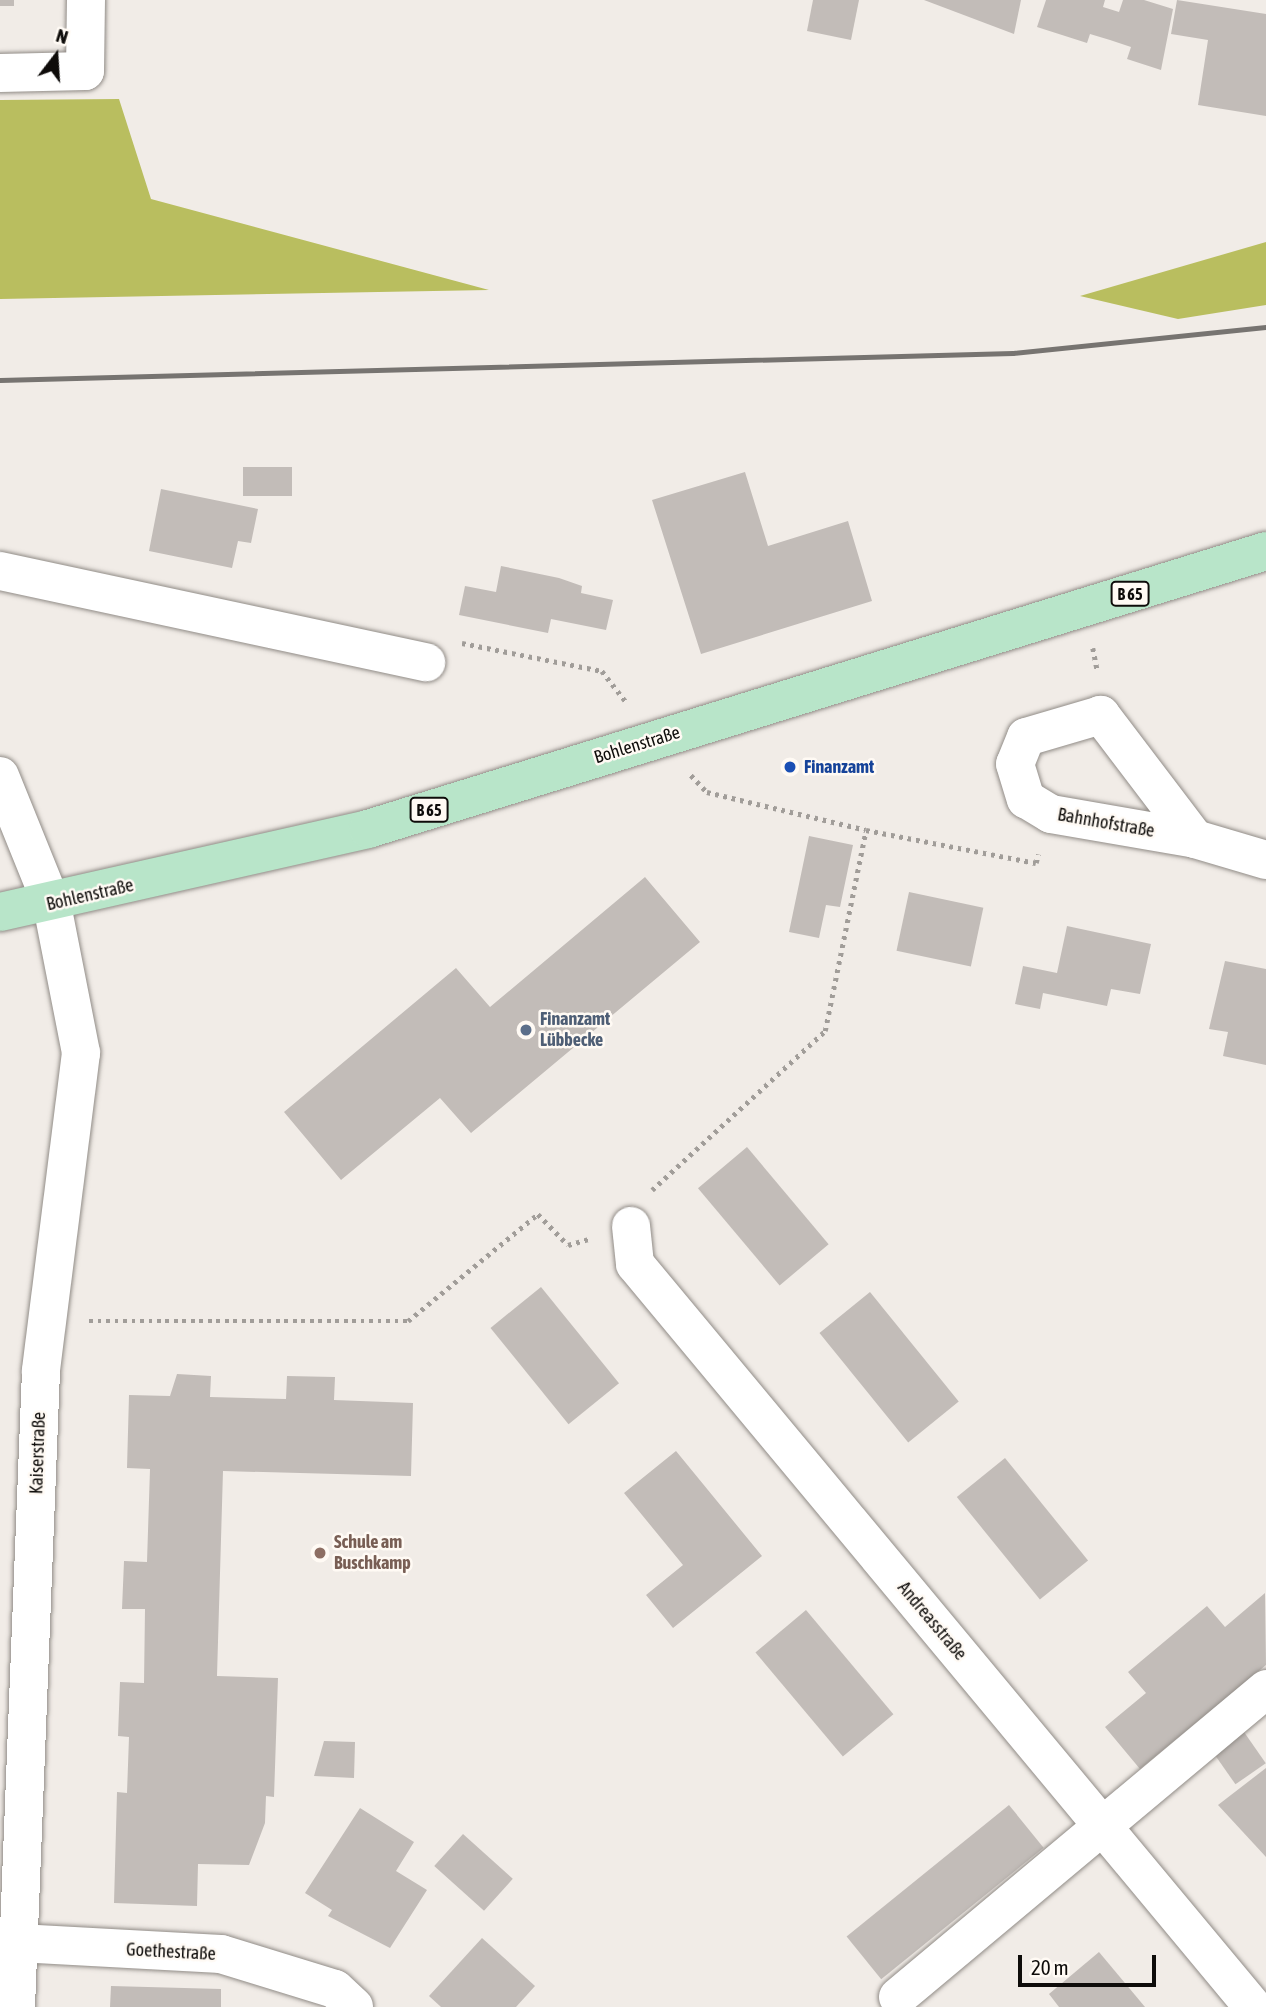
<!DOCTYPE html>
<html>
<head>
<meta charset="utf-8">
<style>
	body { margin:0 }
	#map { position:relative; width:1266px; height:2007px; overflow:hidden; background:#f1ece7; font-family:"Asap Condensed",sans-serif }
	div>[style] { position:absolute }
	.forest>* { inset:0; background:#b9be5f }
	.building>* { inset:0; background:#c2bcb8; transform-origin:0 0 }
	.path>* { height:4.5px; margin-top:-2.25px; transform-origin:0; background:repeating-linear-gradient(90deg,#a19d99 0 3.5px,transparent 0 8.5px) }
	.roads { filter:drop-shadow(0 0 2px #918c87) drop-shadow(0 0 2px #918c87) }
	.minor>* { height:38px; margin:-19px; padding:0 19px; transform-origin:19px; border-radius:19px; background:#fff }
	.major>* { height:38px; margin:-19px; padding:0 19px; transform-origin:19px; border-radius:19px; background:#b8e5c9 }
	.rail>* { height:5px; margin:-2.5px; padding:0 2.5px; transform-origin:2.5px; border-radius:2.5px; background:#777471 }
	.dots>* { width:19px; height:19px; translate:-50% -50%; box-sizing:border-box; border:4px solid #fffaf4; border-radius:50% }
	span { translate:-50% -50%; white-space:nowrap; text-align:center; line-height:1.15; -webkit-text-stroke:5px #fffaf4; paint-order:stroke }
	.shield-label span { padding:2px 5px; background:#fffaf4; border:2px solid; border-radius:5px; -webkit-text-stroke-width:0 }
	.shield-label { font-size:16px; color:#0e0c0a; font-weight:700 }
	.street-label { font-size:18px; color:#0e0c0a }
	.transit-label { font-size:18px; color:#164399; font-weight:700 }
	.left { translate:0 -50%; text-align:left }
	.service-label { font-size:18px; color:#4e5e75; font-weight:700 }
	.education-label { font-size:18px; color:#785e54; font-weight:700 }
	.north { position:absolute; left:21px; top:21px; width:70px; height:70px; -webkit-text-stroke:5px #fffaf4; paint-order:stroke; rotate:17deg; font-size:19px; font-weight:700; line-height:28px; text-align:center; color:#0e0c0a }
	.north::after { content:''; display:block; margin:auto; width:24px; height:32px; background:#0e0c0a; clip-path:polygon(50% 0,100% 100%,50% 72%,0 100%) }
	.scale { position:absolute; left:1018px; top:1955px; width:138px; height:32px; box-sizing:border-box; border:4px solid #0e0c0a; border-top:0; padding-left:9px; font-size:21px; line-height:24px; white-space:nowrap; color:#0e0c0a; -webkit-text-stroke:5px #fffaf4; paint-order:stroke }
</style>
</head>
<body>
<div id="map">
	<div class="forest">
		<i style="clip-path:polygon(119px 99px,151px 199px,489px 290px,0 299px,0 100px)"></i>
		<i style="clip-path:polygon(1266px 242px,1266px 305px,1178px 319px,1080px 296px)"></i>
	</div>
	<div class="building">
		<i style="left:0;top:0;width:14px;height:6px"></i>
		<i style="clip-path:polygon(813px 0,859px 0,851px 40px,807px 31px)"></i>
		<i style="clip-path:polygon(924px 0,1021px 0,1014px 34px)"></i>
		<i style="clip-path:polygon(1046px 0,1105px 0,1103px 7px,1119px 12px,1123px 0,1144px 0,1173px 9px,1161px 70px,1127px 59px,1131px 47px,1110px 40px,1090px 34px,1087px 43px,1037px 27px)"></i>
		<i style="clip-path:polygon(1177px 0,1266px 14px,1266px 116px,1198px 105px,1208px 40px,1171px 34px)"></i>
		<i style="left:243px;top:467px;width:49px;height:29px"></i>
		<i style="clip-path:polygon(745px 472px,768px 546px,848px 521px,872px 601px,701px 654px,652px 500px)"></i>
		<i style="clip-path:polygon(161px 489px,258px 509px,251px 543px,238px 541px,232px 568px,149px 551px)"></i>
		<i style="clip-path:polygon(501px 566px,559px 578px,582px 586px,581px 593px,613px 600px,606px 630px,551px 619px,548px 633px,459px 615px,465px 586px,496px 592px)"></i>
		<i style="clip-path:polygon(809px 836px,853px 845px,840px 907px,826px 905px,819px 938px,789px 932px)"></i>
		<i style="clip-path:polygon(645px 877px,700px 942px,471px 1133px,440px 1098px,341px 1180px,284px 1112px,456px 968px,490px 1007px)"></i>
		<i style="left:909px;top:892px;width:76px;height:60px;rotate:12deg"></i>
		<i style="clip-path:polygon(1067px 926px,1151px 944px,1140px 994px,1111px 989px,1107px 1006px,1043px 993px,1040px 1009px,1015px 1004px,1023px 966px,1057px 973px)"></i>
		<i style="clip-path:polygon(1225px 961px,1266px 969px,1266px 1065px,1223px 1056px,1228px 1032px,1209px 1029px)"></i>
		<i style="left:747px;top:1147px;width:127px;height:64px;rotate:50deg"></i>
		<i style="left:541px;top:1287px;width:124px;height:65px;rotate:51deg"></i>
		<i style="left:870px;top:1292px;width:141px;height:65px;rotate:51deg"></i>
		<i style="clip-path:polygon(177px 1374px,211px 1376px,210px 1397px,286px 1399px,287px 1376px,335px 1377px,334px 1400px,413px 1403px,411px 1476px,223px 1471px,217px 1676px,278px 1678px,274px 1797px,266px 1796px,265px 1823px,249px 1865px,198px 1864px,197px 1906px,114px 1903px,117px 1792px,127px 1793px,129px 1737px,118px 1736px,120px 1682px,144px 1683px,145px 1609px,122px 1609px,124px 1561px,147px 1562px,150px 1469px,127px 1468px,129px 1395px,170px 1396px)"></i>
		<i style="clip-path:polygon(676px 1451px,762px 1556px,673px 1628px,646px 1595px,683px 1565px,624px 1493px)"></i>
		<i style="left:1005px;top:1458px;width:132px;height:62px;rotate:51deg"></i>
		<i style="clip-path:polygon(1265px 1593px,1266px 1665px,1140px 1769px,1105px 1727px,1146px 1693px,1128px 1672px,1207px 1606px,1225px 1627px)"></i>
		<i style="left:806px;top:1610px;width:136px;height:66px;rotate:50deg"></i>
		<i style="left:1244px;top:1732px;width:38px;height:37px;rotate:55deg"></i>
		<i style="clip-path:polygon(324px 1741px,355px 1742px,354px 1778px,314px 1776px)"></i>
		<i style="clip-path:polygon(1266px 1768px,1266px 1857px,1218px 1805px)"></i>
		<i style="left:1009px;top:1805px;width:55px;height:209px;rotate:51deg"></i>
		<i style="clip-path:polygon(360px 1808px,414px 1842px,396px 1871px,427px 1890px,390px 1948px,328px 1916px,332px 1910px,305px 1893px)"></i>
		<i style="left:463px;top:1834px;width:67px;height:43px;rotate:42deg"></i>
		<i style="clip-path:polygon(482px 1938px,535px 1986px,516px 2007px,441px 2007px,429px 1996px)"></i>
		<i style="clip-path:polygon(1099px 1952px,1145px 2007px,1059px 2007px,1049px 1994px)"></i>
		<i style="clip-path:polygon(111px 1986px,221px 1989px,221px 2007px,110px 2007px)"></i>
	</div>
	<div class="path">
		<i style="left:462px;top:643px;width:143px;rotate:11.3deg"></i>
		<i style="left:602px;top:671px;width:41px;rotate:52deg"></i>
		<i style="left:1093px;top:648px;width:25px;rotate:79deg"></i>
		<i style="left:691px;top:775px;width:23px;rotate:47deg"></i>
		<i style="left:707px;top:792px;width:163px;rotate:13.4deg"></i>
		<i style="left:866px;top:830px;width:173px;rotate:11deg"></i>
		<i style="left:1036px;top:863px;width:9px;rotate:-77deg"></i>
		<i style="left:652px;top:1190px;width:235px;rotate:-42.6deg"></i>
		<i style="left:825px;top:1031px;width:205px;rotate:-78.5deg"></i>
		<i style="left:89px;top:1321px;width:319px"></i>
		<i style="left:408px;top:1321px;width:168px;rotate:-39.5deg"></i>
		<i style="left:538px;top:1214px;width:43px;rotate:45.9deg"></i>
		<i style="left:568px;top:1245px;width:22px;rotate:-16deg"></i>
	</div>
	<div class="roads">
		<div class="minor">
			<i style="left:0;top:73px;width:85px;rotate:-1.3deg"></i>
			<i style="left:85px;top:71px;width:71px;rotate:-89.2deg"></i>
			<i style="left:0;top:571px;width:436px;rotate:12.1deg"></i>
			<i style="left:0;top:776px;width:139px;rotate:68deg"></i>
			<i style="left:52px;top:905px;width:151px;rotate:78.9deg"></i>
			<i style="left:81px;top:1053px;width:321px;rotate:97.2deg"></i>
			<i style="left:41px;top:1371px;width:636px;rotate:92.25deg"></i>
			<i style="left:1195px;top:839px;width:156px;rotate:-127.2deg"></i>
			<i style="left:1101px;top:715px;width:78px;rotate:163.7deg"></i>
			<i style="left:1026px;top:737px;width:29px;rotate:112deg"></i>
			<i style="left:1015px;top:764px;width:37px;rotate:73deg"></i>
			<i style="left:1026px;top:799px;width:29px;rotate:31deg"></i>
			<i style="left:1051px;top:814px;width:146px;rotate:9.8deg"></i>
			<i style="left:1195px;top:839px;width:74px;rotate:16.5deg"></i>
			<i style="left:631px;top:1226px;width:38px;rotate:84deg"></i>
			<i style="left:635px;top:1264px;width:966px;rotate:50.25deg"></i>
			<i style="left:0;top:1942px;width:221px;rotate:3.1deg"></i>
			<i style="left:221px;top:1954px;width:119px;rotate:17.1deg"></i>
			<i style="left:335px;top:1989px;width:26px;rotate:43deg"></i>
			<i style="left:898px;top:1997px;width:480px;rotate:-39.9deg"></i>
		</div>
		<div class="major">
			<i style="left:0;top:912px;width:377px;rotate:-12.7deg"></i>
			<i style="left:368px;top:829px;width:940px;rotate:-17.2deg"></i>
		</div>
	</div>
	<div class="rail">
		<i style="left:0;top:380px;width:1013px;rotate:-1.53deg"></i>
		<i style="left:1013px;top:353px;width:254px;rotate:-5.9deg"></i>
	</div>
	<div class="dots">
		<i style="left:790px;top:767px;background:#1a4fb4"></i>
		<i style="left:526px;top:1030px;background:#5c6f8a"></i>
		<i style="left:320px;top:1553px;background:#8d6e63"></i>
	</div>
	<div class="shield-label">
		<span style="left:1130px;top:594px">B 65</span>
		<span style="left:429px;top:810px">B 65</span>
	</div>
	<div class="street-label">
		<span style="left:637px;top:745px;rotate:-17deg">Bohlenstraße</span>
		<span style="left:1106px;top:823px;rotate:10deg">Bahnhofstraße</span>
		<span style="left:90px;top:895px;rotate:-13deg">Bohlenstraße</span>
		<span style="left:38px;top:1453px;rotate:-88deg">Kaiserstraße</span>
		<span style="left:932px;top:1621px;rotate:50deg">Andreasstraße</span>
		<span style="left:171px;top:1952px;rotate:3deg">Goethestraße</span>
	</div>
	<div class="transit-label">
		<span class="left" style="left:804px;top:767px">Finanzamt</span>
	</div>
	<div class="service-label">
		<span class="left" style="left:540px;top:1030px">Finanzamt<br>Lübbecke</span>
	</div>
	<div class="education-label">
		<span class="left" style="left:334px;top:1553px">Schule am<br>Buschkamp</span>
	</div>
	<div class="north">N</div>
	<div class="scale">20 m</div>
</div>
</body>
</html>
